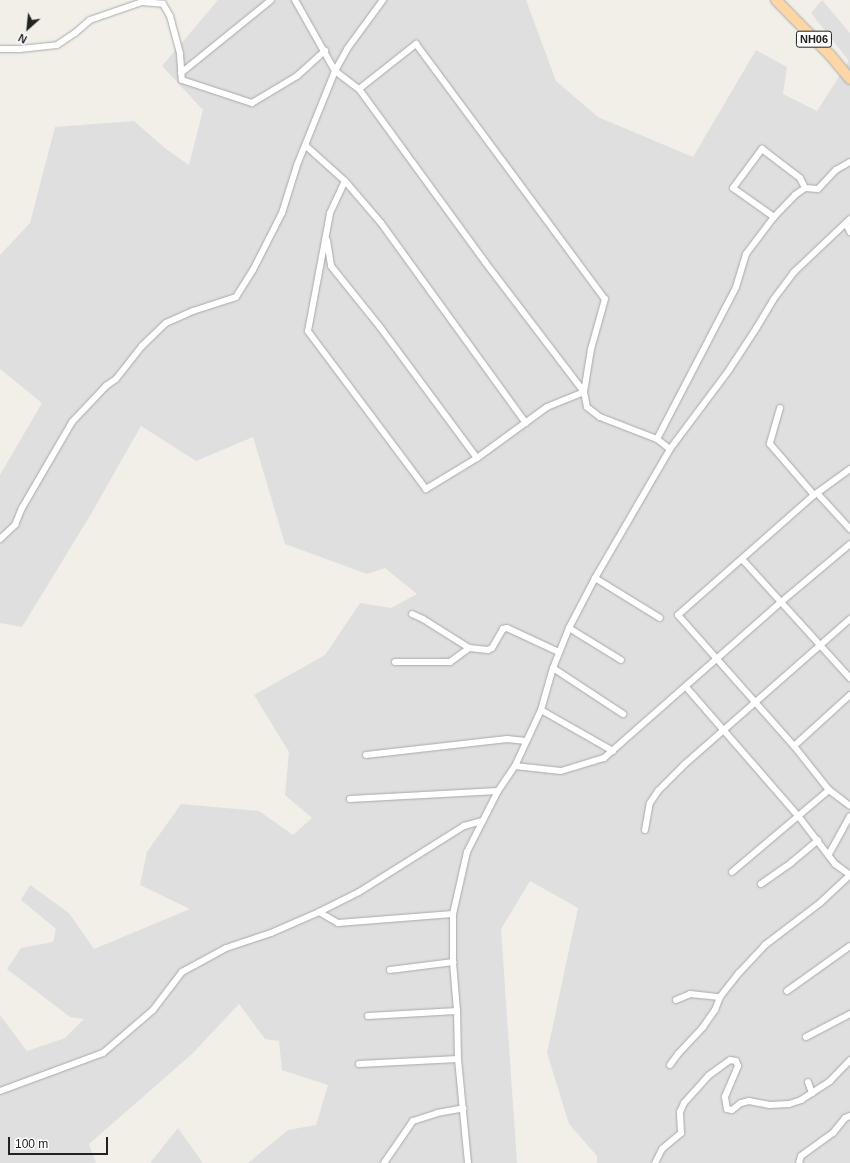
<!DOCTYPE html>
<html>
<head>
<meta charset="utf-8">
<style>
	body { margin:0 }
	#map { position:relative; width:850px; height:1163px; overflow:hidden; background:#f2efe9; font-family:Helvetica,sans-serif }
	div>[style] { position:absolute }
	.residential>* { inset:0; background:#e0dfdf }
	.roads { filter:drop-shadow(0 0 1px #a9a9a9) drop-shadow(0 0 1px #a9a9a9) }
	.minor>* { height:6px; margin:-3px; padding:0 3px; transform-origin:3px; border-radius:3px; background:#fff }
	.primary>* { height:10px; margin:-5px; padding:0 5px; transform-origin:5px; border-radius:5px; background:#fcd6a4 }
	span { translate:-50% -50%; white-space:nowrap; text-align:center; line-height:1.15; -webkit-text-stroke:4px #fff; paint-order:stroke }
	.shield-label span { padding:1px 3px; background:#fff; border:1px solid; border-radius:3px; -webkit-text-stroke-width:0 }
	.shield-label { font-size:11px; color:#222; font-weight:700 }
	.north { position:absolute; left:8px; top:8px; width:40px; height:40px; -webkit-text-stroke:3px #fff; paint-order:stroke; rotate:207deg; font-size:11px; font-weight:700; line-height:16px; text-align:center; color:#222 }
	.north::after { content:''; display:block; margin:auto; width:14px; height:18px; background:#222; clip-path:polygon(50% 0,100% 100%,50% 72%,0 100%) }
	.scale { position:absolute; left:8px; top:1137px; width:100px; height:18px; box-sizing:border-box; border:2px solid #222; border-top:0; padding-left:5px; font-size:12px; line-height:14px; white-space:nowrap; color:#222; -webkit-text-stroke:3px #fff; paint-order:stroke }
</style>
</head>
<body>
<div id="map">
	<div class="residential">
		<i style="clip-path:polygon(218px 0,526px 0,556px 81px,598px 117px,693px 157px,756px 50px,787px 67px,783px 94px,817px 111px,849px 61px,811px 13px,822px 0,850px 33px,850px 1163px,597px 1163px,597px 1156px,569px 1124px,547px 1053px,578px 908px,530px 881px,501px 929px,517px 1163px,248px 1163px,288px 1130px,316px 1125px,328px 1085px,282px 1070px,279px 1041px,265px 1039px,239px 1004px,192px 1054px,89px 1144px,96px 1163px,0 1163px,0 1015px,27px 1051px,65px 1038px,84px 1019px,70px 1017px,7px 969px,21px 948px,53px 942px,56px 929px,21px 900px,30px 885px,69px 913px,94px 949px,190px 909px,140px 885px,147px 852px,181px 804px,259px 811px,293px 835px,312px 818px,285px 795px,289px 752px,254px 695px,325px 655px,360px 603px,391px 608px,417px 594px,385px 568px,367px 574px,285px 544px,253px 437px,196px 461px,141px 426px,91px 514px,22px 627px,0 623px,0 475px,42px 403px,0 369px,0 255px,30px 223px,55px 127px,134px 121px,166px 149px,189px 165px,203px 110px,162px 66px)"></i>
		<i style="clip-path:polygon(178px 1128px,203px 1163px,150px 1163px)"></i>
	</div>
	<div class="roads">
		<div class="minor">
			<i style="left:143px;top:0;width:2px;rotate:117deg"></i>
			<i style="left:142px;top:2px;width:21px;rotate:5deg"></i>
			<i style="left:163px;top:4px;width:14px;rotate:60deg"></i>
			<i style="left:170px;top:16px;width:39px;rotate:75deg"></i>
			<i style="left:180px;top:54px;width:26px;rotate:86deg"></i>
			<i style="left:182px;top:80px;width:74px;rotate:18.2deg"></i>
			<i style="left:252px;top:103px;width:52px;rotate:-31deg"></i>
			<i style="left:297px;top:76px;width:38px;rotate:-42deg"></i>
			<i style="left:295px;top:0;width:81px;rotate:60.6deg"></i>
			<i style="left:335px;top:71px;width:30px;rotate:37deg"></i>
			<i style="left:359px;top:89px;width:214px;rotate:53.9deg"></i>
			<i style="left:485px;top:262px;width:163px;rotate:52.7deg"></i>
			<i style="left:584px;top:392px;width:40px;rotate:158deg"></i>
			<i style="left:547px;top:407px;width:87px;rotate:143.9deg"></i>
			<i style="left:477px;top:458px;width:60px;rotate:148.7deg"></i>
			<i style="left:426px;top:489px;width:197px;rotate:-126.8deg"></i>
			<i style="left:308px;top:331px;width:120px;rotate:-79.4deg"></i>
			<i style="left:330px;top:213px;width:35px;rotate:-65deg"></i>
			<i style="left:0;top:49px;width:20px"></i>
			<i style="left:20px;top:49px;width:37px;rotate:-6deg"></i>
			<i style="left:57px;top:45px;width:22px;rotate:-34deg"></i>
			<i style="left:75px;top:33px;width:20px;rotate:-41deg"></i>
			<i style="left:90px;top:20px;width:55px;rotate:-19.1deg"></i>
			<i style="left:181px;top:73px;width:116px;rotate:-39deg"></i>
			<i style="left:359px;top:89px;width:73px;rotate:-38.3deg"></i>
			<i style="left:416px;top:44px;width:317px;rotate:53.5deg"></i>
			<i style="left:605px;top:299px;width:52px;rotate:105.6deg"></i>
			<i style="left:591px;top:349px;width:44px;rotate:99.2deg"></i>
			<i style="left:584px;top:392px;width:15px;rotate:79deg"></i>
			<i style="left:587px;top:407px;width:16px;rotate:38deg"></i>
			<i style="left:600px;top:417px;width:61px;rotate:21.1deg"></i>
			<i style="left:657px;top:439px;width:16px;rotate:38deg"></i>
			<i style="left:306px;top:146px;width:52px;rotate:41.9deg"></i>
			<i style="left:345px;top:181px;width:55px;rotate:49.4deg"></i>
			<i style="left:381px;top:223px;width:247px;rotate:54.1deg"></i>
			<i style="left:774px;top:217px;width:50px;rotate:-144.7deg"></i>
			<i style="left:733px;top:188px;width:49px;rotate:-53.4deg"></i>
			<i style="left:762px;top:149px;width:48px;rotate:37.3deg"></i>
			<i style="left:800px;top:178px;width:11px;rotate:63deg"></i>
			<i style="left:846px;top:223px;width:10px;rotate:66deg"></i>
			<i style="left:327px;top:240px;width:26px;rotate:81deg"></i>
			<i style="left:331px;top:266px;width:78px;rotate:51.2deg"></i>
			<i style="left:380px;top:327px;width:163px;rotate:53.5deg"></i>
			<i style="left:780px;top:408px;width:37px;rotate:106deg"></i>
			<i style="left:770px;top:444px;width:67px;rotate:49.2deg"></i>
			<i style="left:814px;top:495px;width:4px;rotate:-34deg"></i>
			<i style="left:817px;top:493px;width:49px;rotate:47.5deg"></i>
			<i style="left:657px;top:439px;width:171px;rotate:-62.5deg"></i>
			<i style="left:736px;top:287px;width:34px;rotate:-73deg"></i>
			<i style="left:746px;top:254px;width:46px;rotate:-52.9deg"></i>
			<i style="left:774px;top:217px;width:30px;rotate:-46deg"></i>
			<i style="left:795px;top:195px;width:12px;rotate:-35deg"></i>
			<i style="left:805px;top:188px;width:13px;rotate:4deg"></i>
			<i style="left:818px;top:189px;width:26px;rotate:-47deg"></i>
			<i style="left:836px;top:170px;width:16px;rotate:-30deg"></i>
			<i style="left:817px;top:493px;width:41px;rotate:-36deg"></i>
			<i style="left:814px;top:495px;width:181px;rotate:138.6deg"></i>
			<i style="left:678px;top:615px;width:175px;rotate:48.5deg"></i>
			<i style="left:794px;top:746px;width:56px;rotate:51.5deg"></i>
			<i style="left:829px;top:790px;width:26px;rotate:37deg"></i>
			<i style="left:0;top:539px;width:21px;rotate:-43deg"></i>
			<i style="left:15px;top:525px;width:18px;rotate:-68deg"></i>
			<i style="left:22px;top:508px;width:99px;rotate:-59.8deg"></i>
			<i style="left:72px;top:422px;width:50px;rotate:-46.6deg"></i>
			<i style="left:106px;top:386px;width:12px;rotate:-35deg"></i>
			<i style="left:116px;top:379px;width:42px;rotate:-51.8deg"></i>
			<i style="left:142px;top:346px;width:33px;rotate:-44deg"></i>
			<i style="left:166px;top:323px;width:30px;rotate:-24deg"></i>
			<i style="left:193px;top:311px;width:45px;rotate:-18deg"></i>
			<i style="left:236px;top:297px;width:32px;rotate:-58deg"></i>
			<i style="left:253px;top:270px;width:64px;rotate:-63deg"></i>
			<i style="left:282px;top:213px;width:50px;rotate:-72.6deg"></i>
			<i style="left:297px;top:165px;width:101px;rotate:-68deg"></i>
			<i style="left:335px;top:71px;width:25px;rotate:-61deg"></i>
			<i style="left:347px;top:49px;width:61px;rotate:-53.7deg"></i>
			<i style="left:742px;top:559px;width:161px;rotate:47.8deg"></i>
			<i style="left:595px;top:578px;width:76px;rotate:31.6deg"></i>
			<i style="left:412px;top:614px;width:12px;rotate:24deg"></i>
			<i style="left:423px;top:619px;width:54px;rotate:32.2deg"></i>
			<i style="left:469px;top:648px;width:19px;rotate:6deg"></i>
			<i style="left:488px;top:650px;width:4px;rotate:-27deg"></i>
			<i style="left:492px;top:648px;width:22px;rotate:-60deg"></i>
			<i style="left:503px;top:629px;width:4px;rotate:-14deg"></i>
			<i style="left:507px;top:628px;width:57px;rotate:24.8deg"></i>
			<i style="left:569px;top:628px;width:61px;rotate:31.6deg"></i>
			<i style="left:395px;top:662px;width:55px"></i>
			<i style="left:450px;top:662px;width:24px;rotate:-36deg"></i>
			<i style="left:553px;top:668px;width:84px;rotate:33.3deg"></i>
			<i style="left:686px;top:687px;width:172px;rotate:49deg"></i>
			<i style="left:799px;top:817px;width:59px;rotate:52.5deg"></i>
			<i style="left:835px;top:864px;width:19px;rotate:36deg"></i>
			<i style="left:541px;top:710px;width:83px;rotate:29.7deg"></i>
			<i style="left:794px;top:746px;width:76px;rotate:-42.3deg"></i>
			<i style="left:366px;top:755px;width:142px;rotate:-6.5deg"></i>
			<i style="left:507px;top:739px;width:19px;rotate:6deg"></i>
			<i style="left:515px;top:766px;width:46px;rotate:6.2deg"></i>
			<i style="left:561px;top:771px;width:45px;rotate:-16.8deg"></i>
			<i style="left:604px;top:758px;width:236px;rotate:-41.4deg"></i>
			<i style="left:781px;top:602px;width:90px;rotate:-40deg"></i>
			<i style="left:350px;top:799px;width:148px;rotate:-3.1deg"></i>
			<i style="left:645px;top:830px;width:27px;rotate:-80deg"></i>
			<i style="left:650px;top:803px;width:14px;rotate:-56deg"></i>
			<i style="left:658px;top:791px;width:38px;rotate:-45deg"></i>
			<i style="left:685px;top:764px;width:220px;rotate:-41.3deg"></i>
			<i style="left:829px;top:854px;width:43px;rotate:-61.1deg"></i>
			<i style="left:732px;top:872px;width:127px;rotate:-40.2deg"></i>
			<i style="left:761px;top:884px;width:38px;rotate:-35deg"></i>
			<i style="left:792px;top:862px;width:34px;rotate:-40deg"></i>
			<i style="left:319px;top:912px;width:22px;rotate:30deg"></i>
			<i style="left:338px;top:923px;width:115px;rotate:-4.5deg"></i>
			<i style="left:390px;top:970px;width:64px;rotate:-7.2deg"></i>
			<i style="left:787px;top:991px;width:77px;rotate:-35.5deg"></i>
			<i style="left:676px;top:1000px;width:15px;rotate:-23deg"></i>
			<i style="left:690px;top:994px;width:30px;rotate:6deg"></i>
			<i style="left:368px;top:1016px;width:89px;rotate:-3.2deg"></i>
			<i style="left:806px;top:1037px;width:50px;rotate:-27.6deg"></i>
			<i style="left:359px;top:1064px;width:99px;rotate:-2.9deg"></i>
			<i style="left:670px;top:1065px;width:14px;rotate:-54deg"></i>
			<i style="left:678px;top:1054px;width:37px;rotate:-47deg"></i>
			<i style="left:703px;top:1027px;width:21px;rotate:-55deg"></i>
			<i style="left:715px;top:1010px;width:14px;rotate:-69deg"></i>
			<i style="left:720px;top:997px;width:31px;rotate:-52deg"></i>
			<i style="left:739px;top:973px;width:38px;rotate:-47deg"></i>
			<i style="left:765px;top:945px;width:69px;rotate:-37.4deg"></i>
			<i style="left:820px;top:903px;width:41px;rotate:-43deg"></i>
			<i style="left:808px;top:1082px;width:12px;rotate:70deg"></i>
			<i style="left:0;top:1091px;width:110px;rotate:-20.3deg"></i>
			<i style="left:103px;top:1053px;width:66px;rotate:-40.7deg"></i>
			<i style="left:153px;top:1010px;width:48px;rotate:-52.7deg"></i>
			<i style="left:182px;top:972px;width:50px;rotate:-28.6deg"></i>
			<i style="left:226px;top:948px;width:47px;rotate:-18.4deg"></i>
			<i style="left:271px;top:933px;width:52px;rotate:-23.6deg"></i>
			<i style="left:319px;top:912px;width:45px;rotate:-26.6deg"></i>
			<i style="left:359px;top:892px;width:124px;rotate:-32.2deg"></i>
			<i style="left:464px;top:826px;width:19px;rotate:-16deg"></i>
			<i style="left:384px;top:1163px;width:51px;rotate:-55.4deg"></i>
			<i style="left:413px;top:1121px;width:25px;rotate:-18deg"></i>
			<i style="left:437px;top:1113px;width:27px;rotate:-10deg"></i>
			<i style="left:468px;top:1163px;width:104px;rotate:-95.5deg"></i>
			<i style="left:458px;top:1059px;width:48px;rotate:-91.2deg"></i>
			<i style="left:457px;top:1011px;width:49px;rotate:-94.7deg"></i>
			<i style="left:453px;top:962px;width:48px;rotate:-90deg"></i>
			<i style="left:453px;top:914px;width:64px;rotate:-77.3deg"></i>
			<i style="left:467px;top:852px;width:68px;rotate:-63.1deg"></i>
			<i style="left:498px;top:791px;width:30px;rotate:-56deg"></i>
			<i style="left:515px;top:766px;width:62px;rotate:-65.1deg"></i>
			<i style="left:541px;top:710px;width:44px;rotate:-74.1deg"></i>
			<i style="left:553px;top:668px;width:43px;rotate:-68.2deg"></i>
			<i style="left:569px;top:628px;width:56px;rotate:-62.5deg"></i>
			<i style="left:595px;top:578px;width:149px;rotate:-59.8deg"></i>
			<i style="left:670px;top:449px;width:99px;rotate:-53.2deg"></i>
			<i style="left:729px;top:370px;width:51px;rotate:-56.9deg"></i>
			<i style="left:757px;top:327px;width:31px;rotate:-59deg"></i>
			<i style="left:773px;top:300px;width:35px;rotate:-53deg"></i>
			<i style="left:794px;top:272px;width:77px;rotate:-43.4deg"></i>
			<i style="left:655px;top:1163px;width:16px;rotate:-63deg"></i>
			<i style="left:662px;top:1149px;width:25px;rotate:-40deg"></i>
			<i style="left:681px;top:1133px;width:21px;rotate:-93deg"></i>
			<i style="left:680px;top:1112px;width:10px;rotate:-66deg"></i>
			<i style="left:684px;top:1103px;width:36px;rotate:-48deg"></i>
			<i style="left:708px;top:1076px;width:27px;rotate:-36deg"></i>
			<i style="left:730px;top:1060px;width:6px;rotate:9deg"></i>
			<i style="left:736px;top:1061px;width:5px;rotate:68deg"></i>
			<i style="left:738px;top:1066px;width:34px;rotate:113deg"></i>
			<i style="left:725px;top:1097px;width:12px;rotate:81deg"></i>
			<i style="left:727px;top:1109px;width:5px;rotate:11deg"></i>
			<i style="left:732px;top:1110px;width:11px;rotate:-38deg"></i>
			<i style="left:741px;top:1103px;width:8px;rotate:-14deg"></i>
			<i style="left:749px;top:1101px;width:21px;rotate:11deg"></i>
			<i style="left:770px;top:1105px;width:19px;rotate:-3deg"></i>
			<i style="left:789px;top:1104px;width:13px;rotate:-18deg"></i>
			<i style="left:801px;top:1100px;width:35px;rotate:-33deg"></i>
			<i style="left:830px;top:1081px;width:29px;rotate:-46deg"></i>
			<i style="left:799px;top:1163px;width:7px;rotate:-74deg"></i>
			<i style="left:801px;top:1156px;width:39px;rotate:-36deg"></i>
			<i style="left:833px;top:1133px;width:19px;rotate:-51deg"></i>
			<i style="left:845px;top:1118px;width:5px;rotate:-22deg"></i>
		</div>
		<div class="primary">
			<i style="left:776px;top:0;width:77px;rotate:45.5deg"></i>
			<i style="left:830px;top:55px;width:31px;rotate:50deg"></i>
		</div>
	</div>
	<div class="shield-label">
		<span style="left:814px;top:39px">NH06</span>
	</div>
	<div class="north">N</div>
	<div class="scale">100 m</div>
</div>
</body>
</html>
